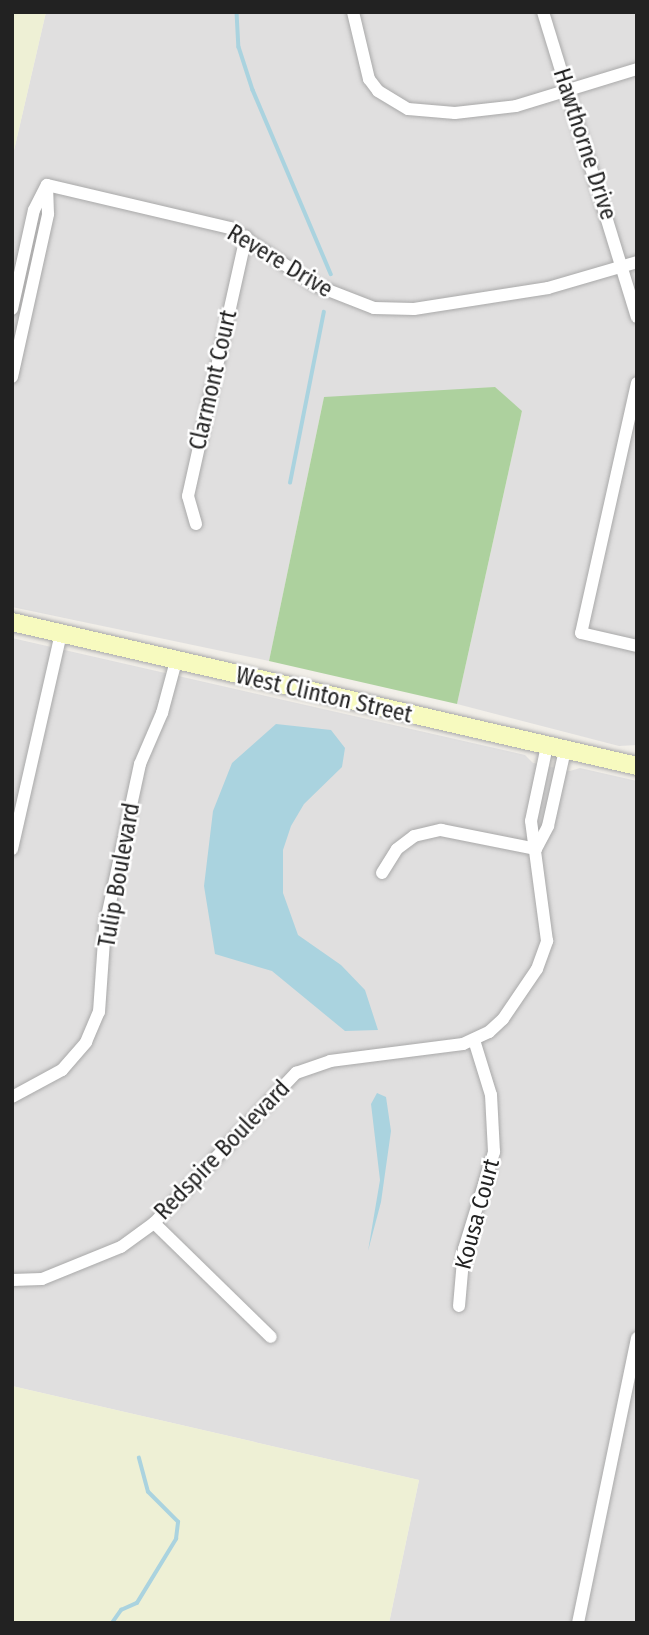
<!DOCTYPE html>
<html>
<head>
<meta charset="utf-8">
<style>
	body { margin:0 }
	#map { position:relative; width:649px; height:1635px; overflow:hidden; background:#f2efe9; font-family:"Fira Sans Condensed",sans-serif }
	div>[style] { position:absolute }
	.residential>* { inset:0; background:#e0dfdf }
	.farmland>* { inset:0; background:#eef0d5 }
	.forest>* { inset:0; background:#add19e }
	.water>* { inset:0; background:#aad3df }
	.stream>* { height:3.5px; margin:-1.75px; padding:0 1.75px; transform-origin:1.75px; border-radius:1.75px; background:#aad3df }
	.roads { filter:drop-shadow(0 0 2px #a9a9a9) drop-shadow(0 0 2px #a9a9a9) }
	.street>* { height:12px; margin:-6px; padding:0 6px; transform-origin:6px; border-radius:6px; background:#fff }
	.secondary>* { height:18px; margin:-9px; padding:0 9px; transform-origin:9px; border-radius:9px; background:#f7fabf }
	span { translate:-50% -50%; white-space:nowrap; text-align:center; line-height:1.15; -webkit-text-stroke:5px #fff; paint-order:stroke }
	.street-label { font-size:23px; color:#222 }
	.frame { position:absolute; inset:0; border:14px solid #222; pointer-events:none }
</style>
</head>
<body>
<div id="map">
	<div class="residential">
		<i style="clip-path:polygon(46px 12px,637px 12px,637px 745px,619px 746px,457px 704px,522px 411px,324px 397px,269px 661px,12px 607px,12px 159px)"></i>
		<i style="clip-path:polygon(12px 638px,525px 755px,533px 763px,570px 771px,580px 768px,637px 781px,637px 1623px,389px 1623px,419px 1480px,12px 1386px)"></i>
	</div>
	<div class="farmland">
		<i style="clip-path:polygon(12px 12px,46px 12px,12px 159px)"></i>
		<i style="clip-path:polygon(12px 1386px,419px 1480px,389px 1623px,12px 1623px)"></i>
	</div>
	<div class="forest">
		<i style="clip-path:polygon(495px 387px,522px 411px,457px 704px,269px 661px,324px 397px)"></i>
	</div>
	<div class="water">
		<i style="clip-path:polygon(276px 724px,331px 730px,345px 748px,342px 767px,304px 804px,291px 826px,283px 850px,283px 893px,298px 935px,341px 965px,365px 990px,378px 1030px,345px 1031px,272px 971px,215px 954px,204px 886px,213px 811px,232px 763px)"></i>
		<i style="clip-path:polygon(377px 1093px,386px 1097px,391px 1131px,381px 1202px,368px 1251px,380px 1180px,371px 1104px)"></i>
	</div>
	<div class="stream">
		<i style="left:237px;top:12px;width:35px;rotate:87deg"></i>
		<i style="left:239px;top:47px;width:45px;rotate:72deg"></i>
		<i style="left:253px;top:90px;width:200px;rotate:67deg"></i>
		<i style="left:290px;top:483px;width:174px;rotate:-78.8deg"></i>
		<i style="left:112px;top:1623px;width:16px;rotate:-55deg"></i>
		<i style="left:121px;top:1610px;width:17px;rotate:-24deg"></i>
		<i style="left:137px;top:1603px;width:75px;rotate:-58.6deg"></i>
		<i style="left:176px;top:1539px;width:17px;rotate:-83deg"></i>
		<i style="left:178px;top:1522px;width:42px;rotate:-135deg"></i>
		<i style="left:148px;top:1492px;width:35px;rotate:-105deg"></i>
	</div>
	<div class="roads">
		<div class="street">
			<i style="left:353px;top:12px;width:69px;rotate:76.6deg"></i>
			<i style="left:369px;top:79px;width:15px;rotate:53deg"></i>
			<i style="left:378px;top:91px;width:35px;rotate:31deg"></i>
			<i style="left:408px;top:109px;width:47px;rotate:4.9deg"></i>
			<i style="left:455px;top:113px;width:61px;rotate:-6.5deg"></i>
			<i style="left:516px;top:106px;width:127px;rotate:-17deg"></i>
			<i style="left:543px;top:12px;width:319px;rotate:72.9deg"></i>
			<i style="left:47px;top:185px;width:188px;rotate:13.2deg"></i>
			<i style="left:230px;top:228px;width:102px;rotate:33.8deg"></i>
			<i style="left:315px;top:285px;width:63px;rotate:21.3deg"></i>
			<i style="left:374px;top:308px;width:40px;rotate:1.4deg"></i>
			<i style="left:414px;top:309px;width:136px;rotate:-8.9deg"></i>
			<i style="left:548px;top:288px;width:93px;rotate:-16.3deg"></i>
			<i style="left:12px;top:309px;width:101px;rotate:-77.5deg"></i>
			<i style="left:34px;top:210px;width:28px;rotate:-63deg"></i>
			<i style="left:12px;top:377px;width:167px;rotate:-77.5deg"></i>
			<i style="left:48px;top:214px;width:29px;rotate:-92deg"></i>
			<i style="left:637px;top:383px;width:256px;rotate:102.6deg"></i>
			<i style="left:581px;top:633px;width:57px;rotate:13.1deg"></i>
			<i style="left:196px;top:524px;width:29px;rotate:-106deg"></i>
			<i style="left:188px;top:496px;width:266px;rotate:-77.4deg"></i>
			<i style="left:12px;top:849px;width:221px;rotate:-77.2deg"></i>
			<i style="left:536px;top:849px;width:26px;rotate:-62deg"></i>
			<i style="left:548px;top:826px;width:78px;rotate:-77.4deg"></i>
			<i style="left:382px;top:873px;width:28px;rotate:-58deg"></i>
			<i style="left:397px;top:849px;width:21px;rotate:-37deg"></i>
			<i style="left:414px;top:836px;width:28px;rotate:-13deg"></i>
			<i style="left:441px;top:830px;width:97px;rotate:11.3deg"></i>
			<i style="left:12px;top:1097px;width:57px;rotate:-28.4deg"></i>
			<i style="left:62px;top:1070px;width:37px;rotate:-49deg"></i>
			<i style="left:86px;top:1042px;width:33px;rotate:-67deg"></i>
			<i style="left:99px;top:1012px;width:86px;rotate:-86deg"></i>
			<i style="left:105px;top:926px;width:166px;rotate:-77.8deg"></i>
			<i style="left:140px;top:764px;width:56px;rotate:-66.7deg"></i>
			<i style="left:162px;top:713px;width:54px;rotate:-74.9deg"></i>
			<i style="left:154px;top:1223px;width:163px;rotate:44.3deg"></i>
			<i style="left:12px;top:1280px;width:30px;rotate:-2deg"></i>
			<i style="left:42px;top:1279px;width:85px;rotate:-22.1deg"></i>
			<i style="left:121px;top:1247px;width:41px;rotate:-36deg"></i>
			<i style="left:154px;top:1223px;width:207px;rotate:-46.6deg"></i>
			<i style="left:296px;top:1073px;width:36px;rotate:-19deg"></i>
			<i style="left:330px;top:1061px;width:134px;rotate:-7.3deg"></i>
			<i style="left:463px;top:1044px;width:29px;rotate:-25deg"></i>
			<i style="left:489px;top:1032px;width:19px;rotate:-43deg"></i>
			<i style="left:503px;top:1019px;width:60px;rotate:-55.8deg"></i>
			<i style="left:537px;top:969px;width:30px;rotate:-70deg"></i>
			<i style="left:547px;top:941px;width:121px;rotate:-97.6deg"></i>
			<i style="left:531px;top:821px;width:77px;rotate:-78deg"></i>
			<i style="left:459px;top:1306px;width:57px;rotate:-85deg"></i>
			<i style="left:464px;top:1249px;width:102px;rotate:-72.8deg"></i>
			<i style="left:494px;top:1152px;width:57px;rotate:-93deg"></i>
			<i style="left:491px;top:1095px;width:58px;rotate:-107.2deg"></i>
			<i style="left:578px;top:1623px;width:291px;rotate:-78.3deg"></i>
		</div>
		<div class="secondary">
			<i style="left:12px;top:622px;width:641px;rotate:12.97deg"></i>
		</div>
	</div>
	<div class="street-label">
		<span style="left:585px;top:144px;rotate:72deg">Hawthorne Drive</span>
		<span style="left:280px;top:261px;rotate:31deg">Revere Drive</span>
		<span style="left:213px;top:380px;rotate:-77deg">Clarmont Court</span>
		<span style="left:324px;top:695px;rotate:13deg">West Clinton Street</span>
		<span style="left:119px;top:875px;rotate:-80deg">Tulip Boulevard</span>
		<span style="left:222px;top:1150px;rotate:-46deg">Redspire Boulevard</span>
		<span style="left:477px;top:1214px;rotate:-75deg">Kousa Court</span>
	</div>
	<div class="frame"></div>
</div>
</body>
</html>
